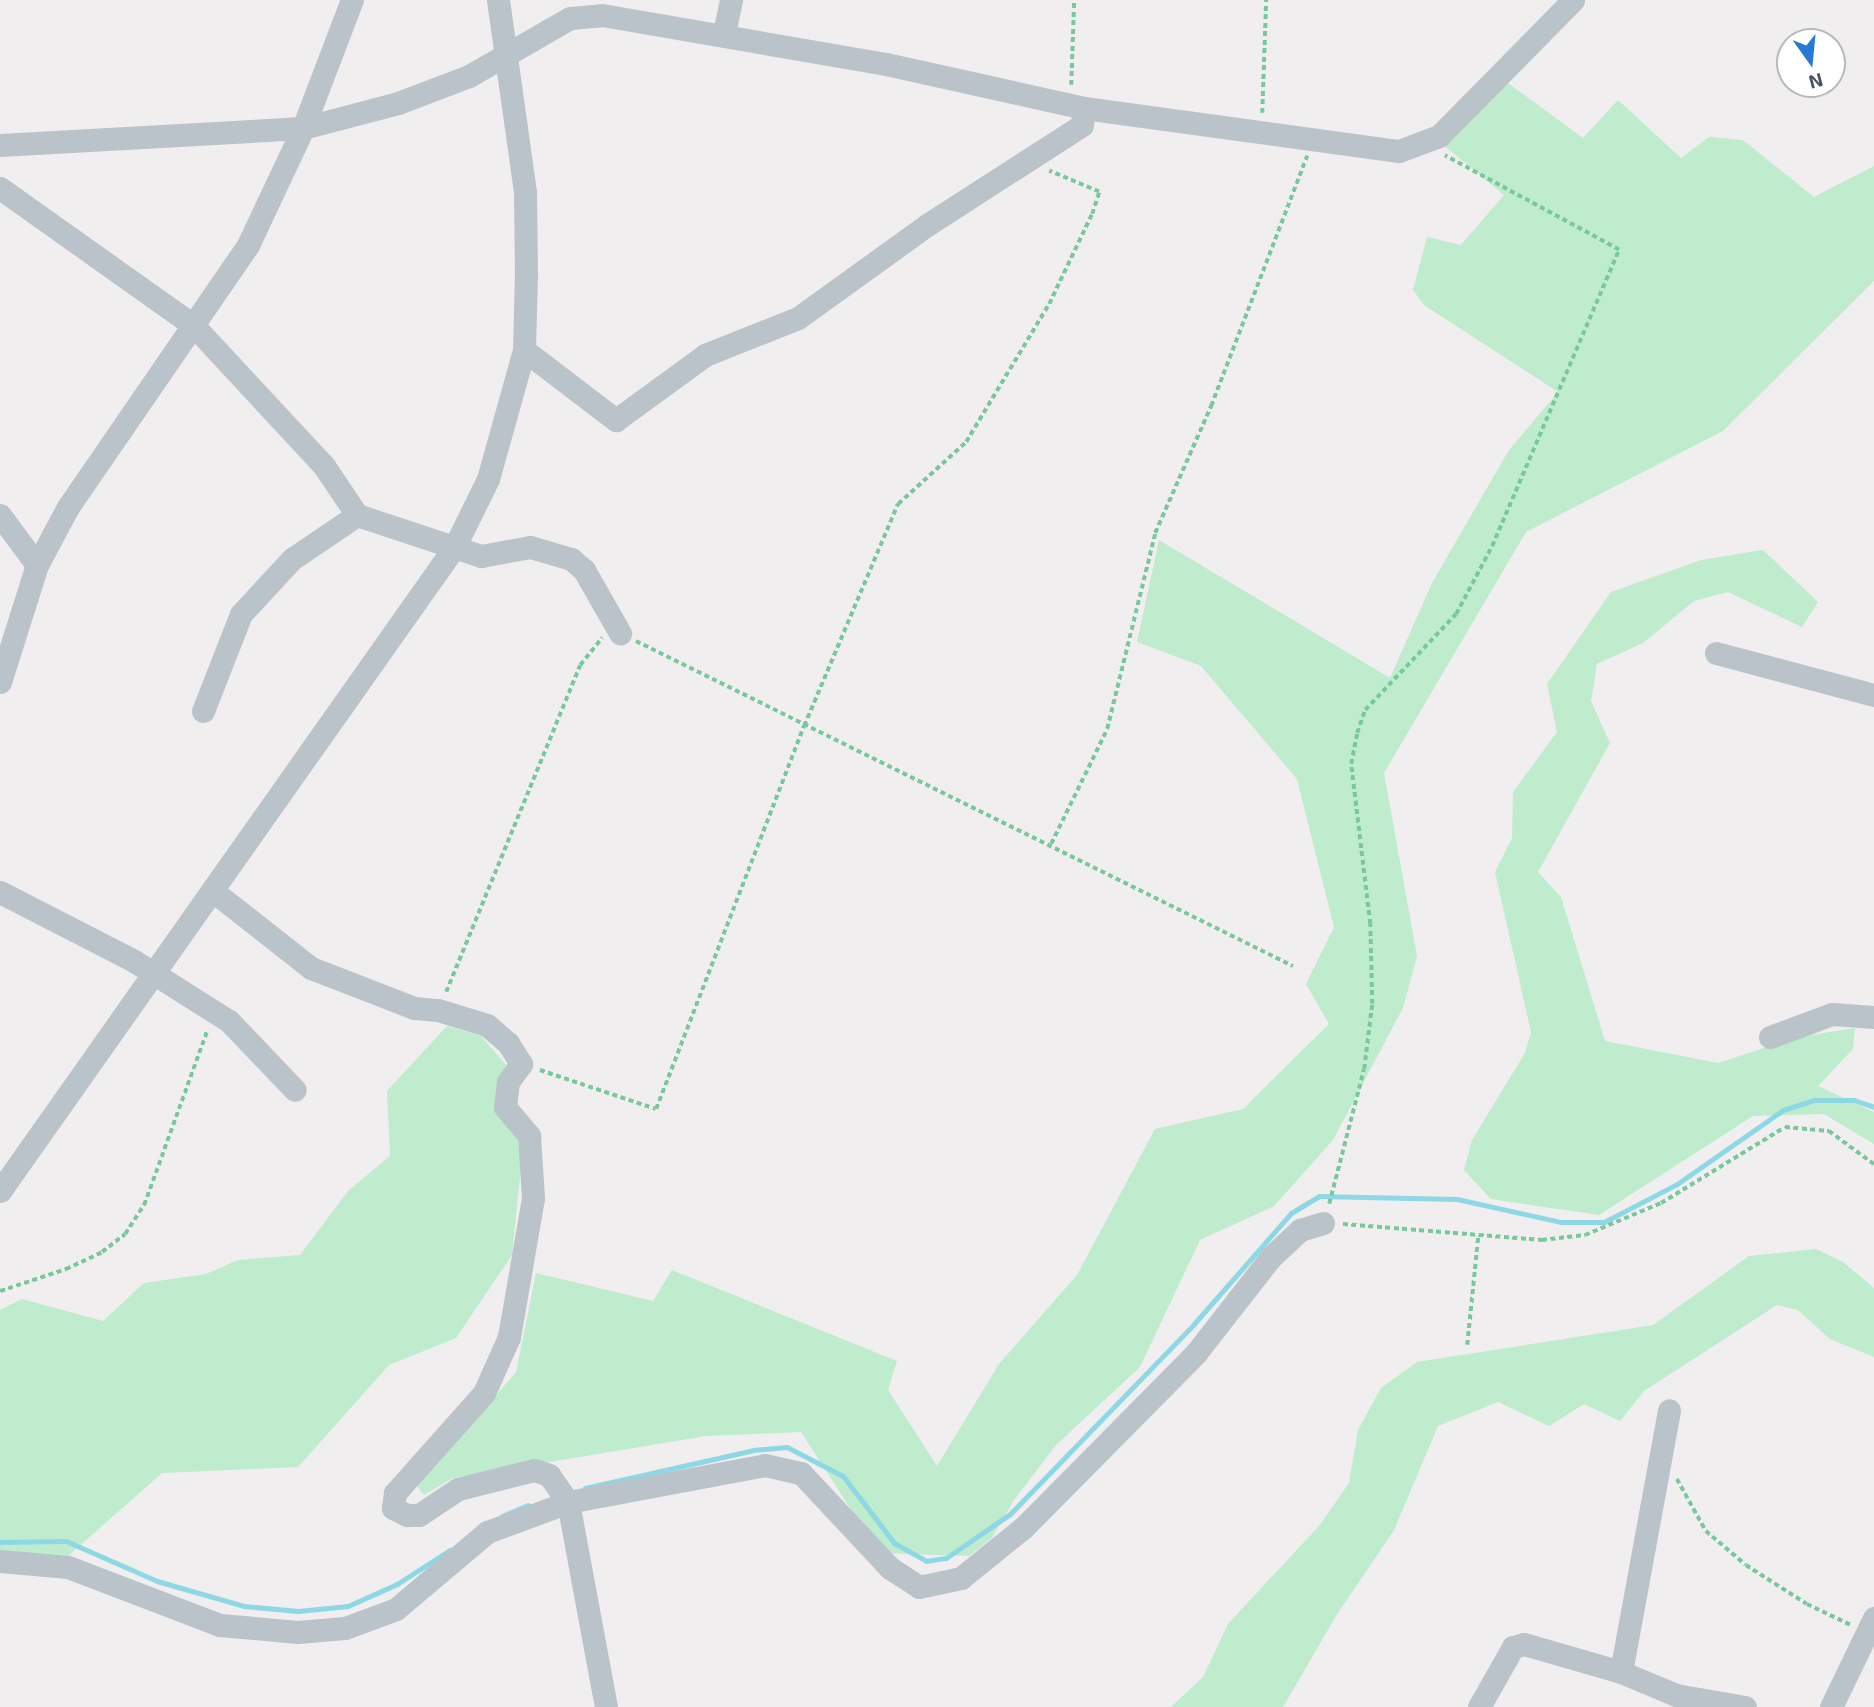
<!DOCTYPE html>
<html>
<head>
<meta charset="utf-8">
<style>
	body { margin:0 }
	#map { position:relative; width:1874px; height:1707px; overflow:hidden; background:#f0eeee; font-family:"Exo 2",sans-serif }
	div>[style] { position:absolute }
	.green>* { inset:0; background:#beeccd }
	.stream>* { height:5px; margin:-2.5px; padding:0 2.5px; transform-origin:2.5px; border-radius:2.5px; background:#8ed8e6 }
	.path>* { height:3.5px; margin-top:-1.75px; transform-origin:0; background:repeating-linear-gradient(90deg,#79c79c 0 5px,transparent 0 8.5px) }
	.minor>* { height:23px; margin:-11.5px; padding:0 11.5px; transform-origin:11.5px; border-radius:11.5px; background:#bac3ca }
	span { translate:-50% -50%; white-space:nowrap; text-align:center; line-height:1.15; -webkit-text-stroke:6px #fff; paint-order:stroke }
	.north { position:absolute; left:1776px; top:28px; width:70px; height:70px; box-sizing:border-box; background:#fff; border:2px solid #b5babd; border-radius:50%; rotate:165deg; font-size:19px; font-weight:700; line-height:28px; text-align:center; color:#47525a }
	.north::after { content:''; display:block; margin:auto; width:24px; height:32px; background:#247ad4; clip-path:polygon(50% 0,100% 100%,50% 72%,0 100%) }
</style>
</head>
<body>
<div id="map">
	<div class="green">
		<i style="clip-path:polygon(1508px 83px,1583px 138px,1618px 100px,1681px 158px,1709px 137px,1743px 140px,1814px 197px,1874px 166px,1874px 281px,1723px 431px,1526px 532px,1384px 773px,1417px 956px,1403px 1008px,1333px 1140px,1274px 1206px,1200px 1240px,1140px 1367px,1056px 1445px,1014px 1500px,992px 1538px,969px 1556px,879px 1553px,801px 1432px,706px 1436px,453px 1478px,424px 1495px,417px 1486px,516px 1372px,536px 1273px,653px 1301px,672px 1270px,897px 1361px,888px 1390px,937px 1466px,999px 1364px,1077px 1275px,1155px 1129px,1243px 1109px,1329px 1024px,1306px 984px,1334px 927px,1297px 779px,1201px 666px,1137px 642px,1159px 540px,1390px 678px,1432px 583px,1509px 450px,1558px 392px,1424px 305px,1413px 290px,1427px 237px,1461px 245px,1504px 195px,1441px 143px)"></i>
		<i style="clip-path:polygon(1763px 550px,1818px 602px,1802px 627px,1728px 592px,1694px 601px,1643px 643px,1597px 664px,1591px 701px,1610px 743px,1538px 872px,1561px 897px,1605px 1041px,1718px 1063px,1798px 1037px,1855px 1028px,1853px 1049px,1818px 1086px,1874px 1112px,1874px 1144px,1824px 1114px,1753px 1116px,1599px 1215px,1491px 1199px,1464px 1170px,1472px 1140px,1525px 1053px,1531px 1032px,1495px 872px,1512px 838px,1513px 792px,1557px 732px,1547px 684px,1611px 592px,1701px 560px)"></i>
		<i style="clip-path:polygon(447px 1026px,481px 1036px,506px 1065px,499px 1107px,517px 1134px,521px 1167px,512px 1255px,456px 1338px,389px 1365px,298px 1467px,162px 1473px,67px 1557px,0 1555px,0 1310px,22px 1299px,103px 1321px,144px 1283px,206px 1274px,238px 1260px,300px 1255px,348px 1191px,390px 1156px,387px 1091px)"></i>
		<i style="clip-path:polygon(1816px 1249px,1843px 1262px,1874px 1288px,1874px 1357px,1830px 1339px,1798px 1310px,1777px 1305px,1644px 1391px,1620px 1421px,1584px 1404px,1549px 1426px,1498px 1402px,1438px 1426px,1394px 1530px,1336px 1616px,1283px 1707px,1171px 1707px,1203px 1677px,1228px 1624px,1319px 1526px,1349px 1483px,1358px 1430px,1381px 1388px,1417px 1362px,1653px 1325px,1749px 1256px)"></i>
	</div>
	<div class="stream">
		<i style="left:585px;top:1488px;width:172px;rotate:-12.7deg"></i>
		<i style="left:753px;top:1450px;width:34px;rotate:-5deg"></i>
		<i style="left:787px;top:1447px;width:63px;rotate:27.4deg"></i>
		<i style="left:843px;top:1476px;width:84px;rotate:52.7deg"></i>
		<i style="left:894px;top:1543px;width:37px;rotate:29deg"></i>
		<i style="left:926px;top:1561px;width:20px;rotate:-9deg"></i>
		<i style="left:946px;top:1558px;width:78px;rotate:-34.5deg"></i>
		<i style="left:1010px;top:1514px;width:263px;rotate:-45.9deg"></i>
		<i style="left:1193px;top:1325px;width:149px;rotate:-48.8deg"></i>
		<i style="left:1291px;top:1213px;width:33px;rotate:-31deg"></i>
		<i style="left:1319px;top:1196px;width:138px;rotate:1.2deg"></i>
		<i style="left:1457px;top:1199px;width:107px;rotate:12.5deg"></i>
		<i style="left:1561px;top:1222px;width:43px"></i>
		<i style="left:1604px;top:1222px;width:82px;rotate:-27.5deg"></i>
		<i style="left:1677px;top:1184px;width:129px;rotate:-34.9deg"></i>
		<i style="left:1783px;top:1110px;width:33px;rotate:-18deg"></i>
		<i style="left:1814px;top:1100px;width:40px"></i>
		<i style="left:1854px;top:1100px;width:21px;rotate:19deg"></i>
		<i style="left:502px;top:1516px;width:28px;rotate:-23deg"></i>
		<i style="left:0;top:1542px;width:66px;rotate:-0.9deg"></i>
		<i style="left:66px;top:1541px;width:99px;rotate:23.7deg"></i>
		<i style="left:157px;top:1581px;width:91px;rotate:16deg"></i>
		<i style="left:244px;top:1606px;width:54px;rotate:5.3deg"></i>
		<i style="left:298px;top:1611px;width:50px;rotate:-5.7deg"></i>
		<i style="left:348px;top:1606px;width:54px;rotate:-24.2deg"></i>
		<i style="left:397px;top:1584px;width:63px;rotate:-32.7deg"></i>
	</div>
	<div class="path">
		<i style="left:1071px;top:85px;width:85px;rotate:-88deg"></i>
		<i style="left:1262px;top:113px;width:113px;rotate:-88deg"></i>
		<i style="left:636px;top:641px;width:733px;rotate:26.32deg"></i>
		<i style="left:1051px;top:844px;width:128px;rotate:-64deg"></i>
		<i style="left:1107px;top:729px;width:202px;rotate:-76.2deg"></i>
		<i style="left:1155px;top:533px;width:139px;rotate:-66.2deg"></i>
		<i style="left:1211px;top:406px;width:268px;rotate:-69deg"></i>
		<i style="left:446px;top:992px;width:353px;rotate:-67.7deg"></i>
		<i style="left:580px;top:665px;width:35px;rotate:-51deg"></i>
		<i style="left:540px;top:1070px;width:122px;rotate:18.6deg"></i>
		<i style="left:656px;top:1109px;width:411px;rotate:-68.9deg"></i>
		<i style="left:804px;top:726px;width:241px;rotate:-67.1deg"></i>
		<i style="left:898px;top:504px;width:92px;rotate:-42.4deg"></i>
		<i style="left:966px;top:442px;width:161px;rotate:-59deg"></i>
		<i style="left:1049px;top:304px;width:100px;rotate:-64.5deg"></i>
		<i style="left:1092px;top:214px;width:23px;rotate:-72deg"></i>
		<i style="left:1099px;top:192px;width:54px;rotate:-157.2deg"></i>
		<i style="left:1329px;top:1204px;width:139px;rotate:-75.5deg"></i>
		<i style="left:1364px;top:1069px;width:65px;rotate:-83deg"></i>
		<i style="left:1372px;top:1004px;width:80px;rotate:-91.4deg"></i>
		<i style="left:1370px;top:924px;width:161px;rotate:-96.8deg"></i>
		<i style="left:1351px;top:764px;width:32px;rotate:-79deg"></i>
		<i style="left:1357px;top:733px;width:24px;rotate:-71deg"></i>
		<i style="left:1365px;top:710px;width:132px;rotate:-46.5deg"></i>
		<i style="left:1456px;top:614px;width:77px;rotate:-62.1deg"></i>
		<i style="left:1492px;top:546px;width:322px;rotate:-66.8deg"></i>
		<i style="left:1619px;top:250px;width:198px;rotate:-151.6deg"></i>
		<i style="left:1343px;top:1224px;width:200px;rotate:4.6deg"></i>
		<i style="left:1542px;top:1240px;width:43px;rotate:-6.6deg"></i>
		<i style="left:1585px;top:1235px;width:82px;rotate:-22.8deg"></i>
		<i style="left:1661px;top:1203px;width:145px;rotate:-31.5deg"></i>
		<i style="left:1785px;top:1127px;width:44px;rotate:5.2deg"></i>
		<i style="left:1829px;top:1131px;width:56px;rotate:36.3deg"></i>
		<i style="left:0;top:1291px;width:70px;rotate:-18.4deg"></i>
		<i style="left:66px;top:1269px;width:40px;rotate:-25deg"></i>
		<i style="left:102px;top:1252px;width:29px;rotate:-38deg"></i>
		<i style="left:125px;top:1234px;width:35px;rotate:-57deg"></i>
		<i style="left:144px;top:1205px;width:185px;rotate:-70.1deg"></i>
		<i style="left:1467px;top:1345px;width:109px;rotate:-84.2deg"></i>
		<i style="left:1677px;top:1479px;width:60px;rotate:60.9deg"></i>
		<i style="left:1706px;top:1531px;width:52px;rotate:40.4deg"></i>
		<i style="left:1746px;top:1565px;width:72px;rotate:32.6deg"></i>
		<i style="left:1807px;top:1604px;width:49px;rotate:25.5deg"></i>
	</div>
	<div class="minor">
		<i style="left:724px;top:33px;width:34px;rotate:-78deg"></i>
		<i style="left:0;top:145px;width:303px;rotate:-3.2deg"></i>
		<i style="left:303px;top:128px;width:98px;rotate:-14.7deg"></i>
		<i style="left:398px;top:103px;width:76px;rotate:-20.8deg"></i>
		<i style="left:469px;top:76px;width:116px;rotate:-29.9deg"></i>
		<i style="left:570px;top:18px;width:32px;rotate:-5deg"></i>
		<i style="left:602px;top:15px;width:288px;rotate:9.8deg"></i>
		<i style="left:886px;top:64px;width:203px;rotate:12.5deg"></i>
		<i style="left:1084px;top:108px;width:318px;rotate:7.8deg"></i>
		<i style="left:1399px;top:151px;width:43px;rotate:-20.6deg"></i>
		<i style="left:1439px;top:136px;width:191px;rotate:-45.4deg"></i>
		<i style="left:0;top:188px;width:238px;rotate:35.4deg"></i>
		<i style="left:194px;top:326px;width:191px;rotate:47.1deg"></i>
		<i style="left:324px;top:466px;width:59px;rotate:56deg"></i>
		<i style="left:357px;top:515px;width:131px;rotate:18.3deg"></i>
		<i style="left:481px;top:556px;width:50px;rotate:-10.4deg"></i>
		<i style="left:530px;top:547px;width:43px;rotate:16.3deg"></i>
		<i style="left:571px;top:559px;width:17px;rotate:40deg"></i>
		<i style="left:584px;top:570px;width:73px;rotate:60.3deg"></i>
		<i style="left:524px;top:350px;width:116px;rotate:37.3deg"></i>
		<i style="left:616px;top:420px;width:110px;rotate:-36.1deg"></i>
		<i style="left:705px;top:355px;width:100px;rotate:-21.7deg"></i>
		<i style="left:798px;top:318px;width:159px;rotate:-35.8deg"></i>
		<i style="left:927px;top:225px;width:184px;rotate:-32.8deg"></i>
		<i style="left:1082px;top:125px;width:17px;rotate:-83deg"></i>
		<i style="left:0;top:515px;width:62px;rotate:53.5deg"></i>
		<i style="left:1716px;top:653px;width:163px;rotate:14.9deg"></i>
		<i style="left:0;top:682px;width:123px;rotate:-72.5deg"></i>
		<i style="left:37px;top:565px;width:66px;rotate:-61.9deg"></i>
		<i style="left:68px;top:507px;width:318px;rotate:-55.5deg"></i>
		<i style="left:248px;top:245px;width:129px;rotate:-64.8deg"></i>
		<i style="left:303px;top:128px;width:137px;rotate:-69.1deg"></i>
		<i style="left:203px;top:711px;width:104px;rotate:-68.6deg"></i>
		<i style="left:241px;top:614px;width:75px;rotate:-47.2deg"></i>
		<i style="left:292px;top:559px;width:78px;rotate:-34.1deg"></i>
		<i style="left:213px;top:891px;width:125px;rotate:38.2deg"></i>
		<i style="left:311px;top:968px;width:110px;rotate:21.2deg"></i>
		<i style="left:414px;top:1008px;width:24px;rotate:5deg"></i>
		<i style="left:438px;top:1010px;width:51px;rotate:17deg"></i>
		<i style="left:487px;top:1025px;width:28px;rotate:41deg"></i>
		<i style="left:508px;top:1043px;width:25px;rotate:58deg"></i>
		<i style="left:521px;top:1064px;width:22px;rotate:126deg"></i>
		<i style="left:508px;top:1082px;width:25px;rotate:97deg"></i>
		<i style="left:505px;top:1107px;width:38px;rotate:50deg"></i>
		<i style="left:529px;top:1136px;width:62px;rotate:86.3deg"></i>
		<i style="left:533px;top:1198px;width:141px;rotate:99.8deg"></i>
		<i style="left:509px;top:1337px;width:61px;rotate:114.1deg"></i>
		<i style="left:484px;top:1393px;width:134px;rotate:131.7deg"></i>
		<i style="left:395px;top:1493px;width:15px;rotate:98deg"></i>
		<i style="left:393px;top:1508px;width:16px;rotate:27deg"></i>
		<i style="left:407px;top:1515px;width:12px"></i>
		<i style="left:419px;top:1515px;width:47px;rotate:-33.7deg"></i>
		<i style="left:458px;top:1489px;width:78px;rotate:-14deg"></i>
		<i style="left:534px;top:1470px;width:16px;rotate:18deg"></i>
		<i style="left:549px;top:1475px;width:33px;rotate:55deg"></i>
		<i style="left:568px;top:1502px;width:208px;rotate:79.5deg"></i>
		<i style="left:0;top:892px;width:151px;rotate:27.2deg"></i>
		<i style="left:134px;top:961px;width:112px;rotate:32.3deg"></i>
		<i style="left:229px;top:1021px;width:95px;rotate:46.3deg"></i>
		<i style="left:1770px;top:1037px;width:66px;rotate:-20.4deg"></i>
		<i style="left:1832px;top:1014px;width:42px;rotate:4.1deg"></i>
		<i style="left:0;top:1191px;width:789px;rotate:-54.8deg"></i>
		<i style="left:455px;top:546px;width:75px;rotate:-63.8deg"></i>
		<i style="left:488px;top:479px;width:134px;rotate:-74.4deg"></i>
		<i style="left:524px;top:350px;width:76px;rotate:-88.5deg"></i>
		<i style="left:526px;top:274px;width:82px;rotate:-90.7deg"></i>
		<i style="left:525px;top:192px;width:194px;rotate:-98deg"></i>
		<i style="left:0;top:1561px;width:68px;rotate:5deg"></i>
		<i style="left:68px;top:1567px;width:163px;rotate:20.9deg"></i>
		<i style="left:220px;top:1625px;width:78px;rotate:5.1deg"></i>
		<i style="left:298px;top:1632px;width:47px;rotate:-4.9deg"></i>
		<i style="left:345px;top:1628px;width:54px;rotate:-20.4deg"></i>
		<i style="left:396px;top:1609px;width:119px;rotate:-40.2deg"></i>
		<i style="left:487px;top:1532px;width:86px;rotate:-20.3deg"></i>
		<i style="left:568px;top:1502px;width:200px;rotate:-10.6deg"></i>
		<i style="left:765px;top:1465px;width:37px;rotate:13deg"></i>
		<i style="left:801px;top:1473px;width:130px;rotate:46.9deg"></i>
		<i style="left:890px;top:1568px;width:35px;rotate:33deg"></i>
		<i style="left:919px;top:1587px;width:43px;rotate:-12.1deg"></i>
		<i style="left:961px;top:1578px;width:81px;rotate:-39deg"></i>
		<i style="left:1024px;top:1527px;width:245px;rotate:-45.3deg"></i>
		<i style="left:1196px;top:1353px;width:122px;rotate:-52deg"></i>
		<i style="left:1271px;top:1257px;width:40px;rotate:-43deg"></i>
		<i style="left:1300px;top:1230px;width:24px;rotate:-17deg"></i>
		<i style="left:1621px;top:1672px;width:266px;rotate:-79.6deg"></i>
		<i style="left:1479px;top:1707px;width:69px;rotate:-60.5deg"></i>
		<i style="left:1513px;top:1647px;width:11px;rotate:-15deg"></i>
		<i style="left:1524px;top:1644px;width:101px;rotate:16.1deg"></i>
		<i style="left:1621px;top:1672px;width:60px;rotate:22.7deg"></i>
		<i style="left:1676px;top:1695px;width:70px;rotate:9.9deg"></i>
		<i style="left:1831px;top:1707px;width:99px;rotate:-64.2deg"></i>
	</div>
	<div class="north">N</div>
</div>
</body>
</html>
